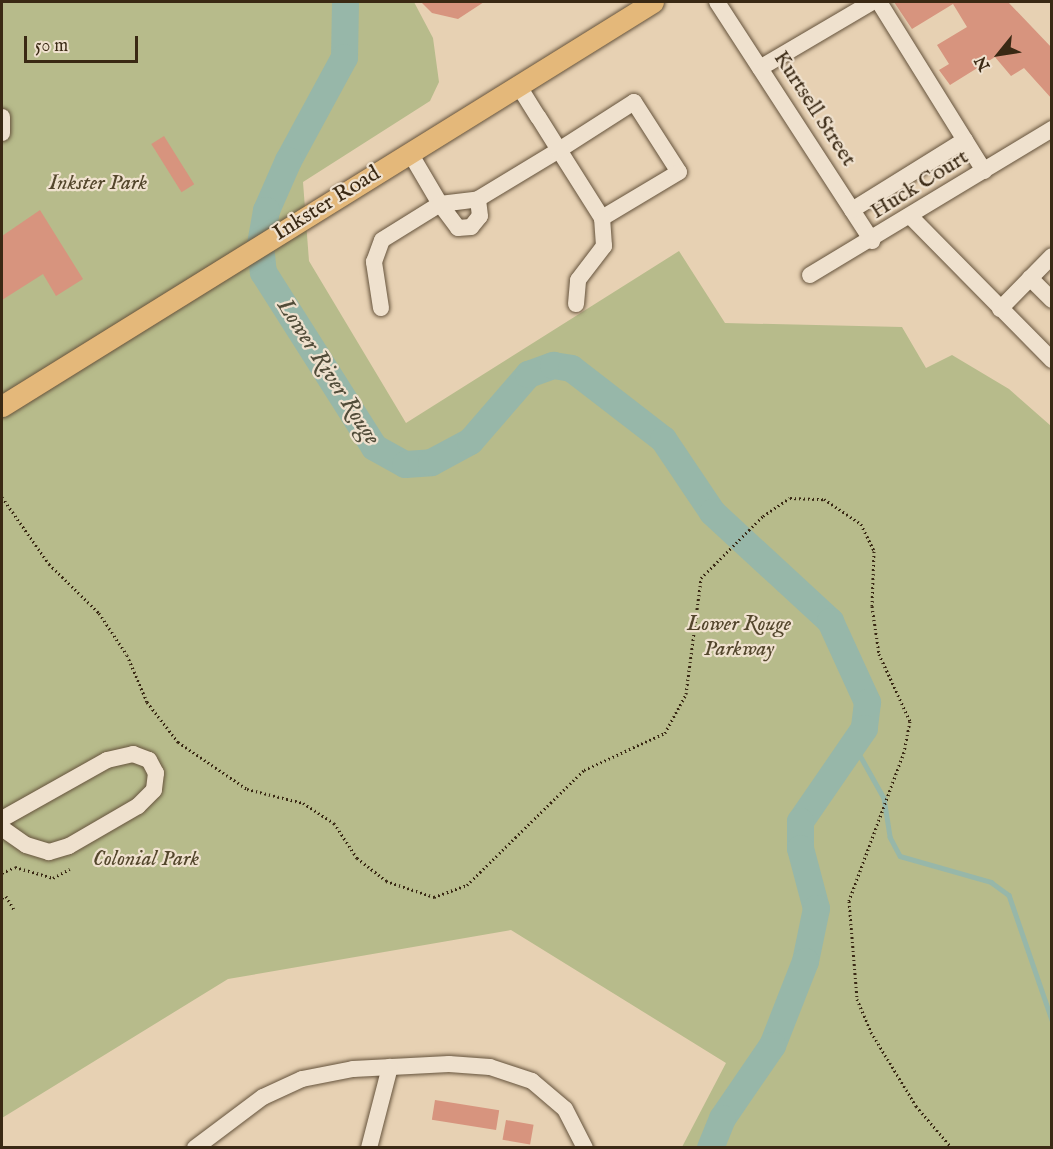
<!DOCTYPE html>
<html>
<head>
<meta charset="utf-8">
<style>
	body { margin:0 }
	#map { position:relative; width:1053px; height:1149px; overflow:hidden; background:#e7d1b3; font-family:"IM FELL English",serif }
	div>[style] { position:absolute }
	.green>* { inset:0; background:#b7bb8b }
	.stream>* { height:4.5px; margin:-2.25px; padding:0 2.25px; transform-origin:2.25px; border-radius:2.25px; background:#97b7a9 }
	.river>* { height:27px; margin:-13.5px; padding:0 13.5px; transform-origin:13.5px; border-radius:13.5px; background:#97b7a9 }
	.building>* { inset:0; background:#d7947e; transform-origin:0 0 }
	.path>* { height:3px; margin-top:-1.5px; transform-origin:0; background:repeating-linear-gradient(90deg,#3a2914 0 1.5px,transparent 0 4.5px) }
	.roads { filter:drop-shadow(0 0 2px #65533c) drop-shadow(0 0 2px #65533c) }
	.minor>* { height:16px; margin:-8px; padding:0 8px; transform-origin:8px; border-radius:8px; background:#efe1ce }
	.major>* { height:21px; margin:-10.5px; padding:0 10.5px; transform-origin:10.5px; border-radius:10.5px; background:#e4b87a }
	span { translate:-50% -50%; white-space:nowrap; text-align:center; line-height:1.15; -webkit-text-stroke:4.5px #efe1ce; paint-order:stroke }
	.street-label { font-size:22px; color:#3a2914 }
	.park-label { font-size:22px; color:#53462c; font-style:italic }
	.water-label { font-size:24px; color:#514c39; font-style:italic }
	.frame { position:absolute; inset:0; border:3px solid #3a2914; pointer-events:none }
	.north { position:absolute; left:969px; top:24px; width:60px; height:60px; -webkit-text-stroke:4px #efe1ce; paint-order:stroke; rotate:240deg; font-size:16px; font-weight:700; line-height:24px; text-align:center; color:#3a2914 }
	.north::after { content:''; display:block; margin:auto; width:21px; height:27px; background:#3a2914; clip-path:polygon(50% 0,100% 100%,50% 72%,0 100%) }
	.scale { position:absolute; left:24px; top:36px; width:114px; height:27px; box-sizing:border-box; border:3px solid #3a2914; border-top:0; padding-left:8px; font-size:18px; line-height:21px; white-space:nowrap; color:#3a2914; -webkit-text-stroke:4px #efe1ce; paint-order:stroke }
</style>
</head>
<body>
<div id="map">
	<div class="green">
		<i style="clip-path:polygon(2px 2px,414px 2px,433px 38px,439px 82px,430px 101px,303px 182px,309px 261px,406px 423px,679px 251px,725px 323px,902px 327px,926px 368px,952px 355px,1009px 389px,1051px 426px,1051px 1147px,682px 1147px,726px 1063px,511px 930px,228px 979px,2px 1118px)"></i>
	</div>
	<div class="stream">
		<i style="left:853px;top:743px;width:63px;rotate:60.6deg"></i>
		<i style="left:884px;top:798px;width:39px;rotate:81deg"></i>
		<i style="left:890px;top:837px;width:21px;rotate:62deg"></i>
		<i style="left:900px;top:856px;width:95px;rotate:15.9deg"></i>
		<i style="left:991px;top:882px;width:22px;rotate:36deg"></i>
		<i style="left:1009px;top:895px;width:132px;rotate:71deg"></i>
	</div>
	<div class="river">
		<i style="left:345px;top:2px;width:55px;rotate:91deg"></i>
		<i style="left:344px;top:57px;width:117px;rotate:118.5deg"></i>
		<i style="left:288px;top:160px;width:55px;rotate:113.7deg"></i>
		<i style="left:266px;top:210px;width:36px;rotate:100deg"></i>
		<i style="left:260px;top:245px;width:27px;rotate:84deg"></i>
		<i style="left:263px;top:272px;width:207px;rotate:57.6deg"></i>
		<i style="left:374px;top:447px;width:35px;rotate:29deg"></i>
		<i style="left:405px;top:464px;width:26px;rotate:-4deg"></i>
		<i style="left:431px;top:462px;width:44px;rotate:-28.3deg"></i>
		<i style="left:470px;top:441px;width:89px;rotate:-49.1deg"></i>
		<i style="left:528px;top:374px;width:27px;rotate:-20deg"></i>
		<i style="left:553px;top:365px;width:18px;rotate:9deg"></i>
		<i style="left:571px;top:368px;width:116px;rotate:37.7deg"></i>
		<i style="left:663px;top:439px;width:88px;rotate:56.1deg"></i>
		<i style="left:712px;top:512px;width:161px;rotate:42.7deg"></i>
		<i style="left:830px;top:621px;width:89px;rotate:65.4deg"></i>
		<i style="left:867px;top:702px;width:26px;rotate:97deg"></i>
		<i style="left:864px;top:728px;width:113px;rotate:124.5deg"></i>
		<i style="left:800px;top:821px;width:27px;rotate:90deg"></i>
		<i style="left:800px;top:848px;width:62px;rotate:75.1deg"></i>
		<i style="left:816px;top:908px;width:54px;rotate:101.7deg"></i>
		<i style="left:805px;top:961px;width:90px;rotate:111.4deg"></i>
		<i style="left:772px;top:1045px;width:88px;rotate:124.4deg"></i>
		<i style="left:722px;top:1118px;width:32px;rotate:112deg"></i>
	</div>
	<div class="building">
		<i style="clip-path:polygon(421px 2px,484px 2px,458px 19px,432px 13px)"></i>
		<i style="clip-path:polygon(894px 2px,1008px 2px,1052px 48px,1052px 99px,1024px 68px,1011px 76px,995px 57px,950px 85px,939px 70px,949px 64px,937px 45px,967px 27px,953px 4px,912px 29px)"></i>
		<i style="left:164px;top:136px;width:57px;height:15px;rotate:58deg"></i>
		<i style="clip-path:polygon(40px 210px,83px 279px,56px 296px,43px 274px,2px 300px,2px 236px)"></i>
		<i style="left:435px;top:1100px;width:65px;height:20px;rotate:9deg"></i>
		<i style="left:506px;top:1120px;width:28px;height:20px;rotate:10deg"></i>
	</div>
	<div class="path">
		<i style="left:2px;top:497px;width:82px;rotate:55deg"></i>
		<i style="left:49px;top:564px;width:70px;rotate:44.4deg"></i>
		<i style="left:99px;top:613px;width:50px;rotate:56.3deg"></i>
		<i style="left:127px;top:655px;width:51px;rotate:66.9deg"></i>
		<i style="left:147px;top:702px;width:51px;rotate:52.2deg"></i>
		<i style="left:178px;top:742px;width:83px;rotate:34.3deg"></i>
		<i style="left:247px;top:789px;width:58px;rotate:14deg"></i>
		<i style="left:303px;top:803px;width:37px;rotate:33deg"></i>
		<i style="left:334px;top:823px;width:42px;rotate:56.7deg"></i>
		<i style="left:357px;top:858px;width:37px;rotate:38deg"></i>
		<i style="left:386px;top:881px;width:51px;rotate:18.4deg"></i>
		<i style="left:434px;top:897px;width:35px;rotate:-20deg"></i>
		<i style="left:467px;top:885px;width:164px;rotate:-44.5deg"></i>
		<i style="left:584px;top:770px;width:89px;rotate:-24.6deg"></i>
		<i style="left:665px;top:733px;width:44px;rotate:-61.7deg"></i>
		<i style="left:686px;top:694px;width:117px;rotate:-82.6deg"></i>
		<i style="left:701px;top:578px;width:88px;rotate:-45deg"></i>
		<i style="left:763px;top:516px;width:32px;rotate:-34deg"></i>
		<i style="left:790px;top:498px;width:34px;rotate:2deg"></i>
		<i style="left:824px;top:499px;width:45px;rotate:34deg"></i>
		<i style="left:861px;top:524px;width:30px;rotate:64deg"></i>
		<i style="left:874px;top:551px;width:55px;rotate:92.1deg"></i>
		<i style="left:872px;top:606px;width:49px;rotate:81.7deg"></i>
		<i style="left:879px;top:654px;width:74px;rotate:65.2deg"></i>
		<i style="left:910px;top:721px;width:32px;rotate:101deg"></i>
		<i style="left:904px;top:752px;width:159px;rotate:110.3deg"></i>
		<i style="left:849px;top:901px;width:98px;rotate:85.3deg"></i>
		<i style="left:857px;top:999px;width:36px;rotate:67deg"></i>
		<i style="left:871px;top:1032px;width:87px;rotate:58.7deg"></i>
		<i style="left:916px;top:1106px;width:55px;rotate:49.4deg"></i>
		<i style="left:2px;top:873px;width:14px;rotate:-25deg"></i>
		<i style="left:15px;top:867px;width:40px;rotate:16deg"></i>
		<i style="left:53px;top:878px;width:19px;rotate:-28deg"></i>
		<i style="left:2px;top:898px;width:4px;rotate:-27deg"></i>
		<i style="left:6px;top:896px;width:16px;rotate:60deg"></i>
	</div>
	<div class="roads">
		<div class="minor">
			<i style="left:717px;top:2px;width:285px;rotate:57deg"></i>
			<i style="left:879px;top:2px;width:199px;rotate:58.1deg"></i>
			<i style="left:760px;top:68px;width:130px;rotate:-30.5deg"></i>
			<i style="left:2px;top:117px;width:16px;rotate:90deg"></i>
			<i style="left:410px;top:153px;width:59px;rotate:59.5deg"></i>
			<i style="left:440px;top:204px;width:38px;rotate:-7deg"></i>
			<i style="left:478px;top:199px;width:95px;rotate:-31.2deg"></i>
			<i style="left:559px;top:150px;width:89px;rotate:-32.6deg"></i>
			<i style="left:634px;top:102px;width:83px;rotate:57.3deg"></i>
			<i style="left:679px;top:172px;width:90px;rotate:149.1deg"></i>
			<i style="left:602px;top:218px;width:80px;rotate:-122.3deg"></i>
			<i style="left:559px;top:150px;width:39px;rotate:-122deg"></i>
			<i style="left:538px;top:117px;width:38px;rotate:-122deg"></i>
			<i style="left:852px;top:210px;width:133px;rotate:-31.8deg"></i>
			<i style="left:911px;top:217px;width:201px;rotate:45.4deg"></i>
			<i style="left:810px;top:275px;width:283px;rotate:-31.1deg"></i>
			<i style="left:1030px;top:278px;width:31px;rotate:45deg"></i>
			<i style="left:576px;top:304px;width:24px;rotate:-85deg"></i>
			<i style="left:578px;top:280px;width:43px;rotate:-52.6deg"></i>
			<i style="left:604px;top:246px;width:28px;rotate:-94deg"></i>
			<i style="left:381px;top:308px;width:47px;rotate:-98.7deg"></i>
			<i style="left:374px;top:262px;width:23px;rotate:-70deg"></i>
			<i style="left:382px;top:240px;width:68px;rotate:-31.8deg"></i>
			<i style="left:440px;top:204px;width:30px;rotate:53deg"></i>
			<i style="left:458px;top:228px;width:13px;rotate:-4deg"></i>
			<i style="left:471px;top:227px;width:14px;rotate:-51deg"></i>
			<i style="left:480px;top:216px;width:17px;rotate:-97deg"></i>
			<i style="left:1000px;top:309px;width:74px;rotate:-45.5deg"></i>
			<i style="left:2px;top:819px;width:120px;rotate:-29.3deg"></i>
			<i style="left:107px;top:760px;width:27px;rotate:-13deg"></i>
			<i style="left:133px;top:754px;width:17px;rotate:21deg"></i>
			<i style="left:149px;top:760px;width:15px;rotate:62deg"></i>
			<i style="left:156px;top:773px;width:17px;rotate:97deg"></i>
			<i style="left:154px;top:790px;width:23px;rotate:135deg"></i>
			<i style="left:138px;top:806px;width:80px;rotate:149.9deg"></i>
			<i style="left:69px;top:846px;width:21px;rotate:163deg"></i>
			<i style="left:49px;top:852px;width:24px;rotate:-163deg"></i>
			<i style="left:26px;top:845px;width:29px;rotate:-145deg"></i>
			<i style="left:195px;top:1148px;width:85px;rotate:-36.9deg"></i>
			<i style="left:263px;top:1097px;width:43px;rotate:-24.8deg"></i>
			<i style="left:302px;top:1079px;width:52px;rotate:-11.1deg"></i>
			<i style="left:353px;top:1069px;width:96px;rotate:-3deg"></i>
			<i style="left:449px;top:1064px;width:41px;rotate:4.2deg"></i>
			<i style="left:490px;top:1067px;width:44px;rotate:18.4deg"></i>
			<i style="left:532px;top:1081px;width:43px;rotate:40.3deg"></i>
			<i style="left:565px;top:1109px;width:44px;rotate:62.9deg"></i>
			<i style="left:369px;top:1148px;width:84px;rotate:-75.5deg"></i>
		</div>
		<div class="major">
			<i style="left:2px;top:406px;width:766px;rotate:-31.82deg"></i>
		</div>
	</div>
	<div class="street-label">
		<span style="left:814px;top:109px;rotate:57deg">Kurtsell Street</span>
		<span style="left:920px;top:185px;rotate:-32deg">Huck Court</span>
		<span style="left:327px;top:204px;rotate:-32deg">Inkster Road</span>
	</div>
	<div class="park-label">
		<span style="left:98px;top:184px">Inkster Park</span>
		<span style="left:739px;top:637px">Lower Rouge<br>Parkway</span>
		<span style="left:146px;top:860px">Colonial Park</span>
	</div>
	<div class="water-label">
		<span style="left:328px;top:372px;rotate:57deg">Lower River Rouge</span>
	</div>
	<div class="frame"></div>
	<div class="north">N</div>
	<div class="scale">50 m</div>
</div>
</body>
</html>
